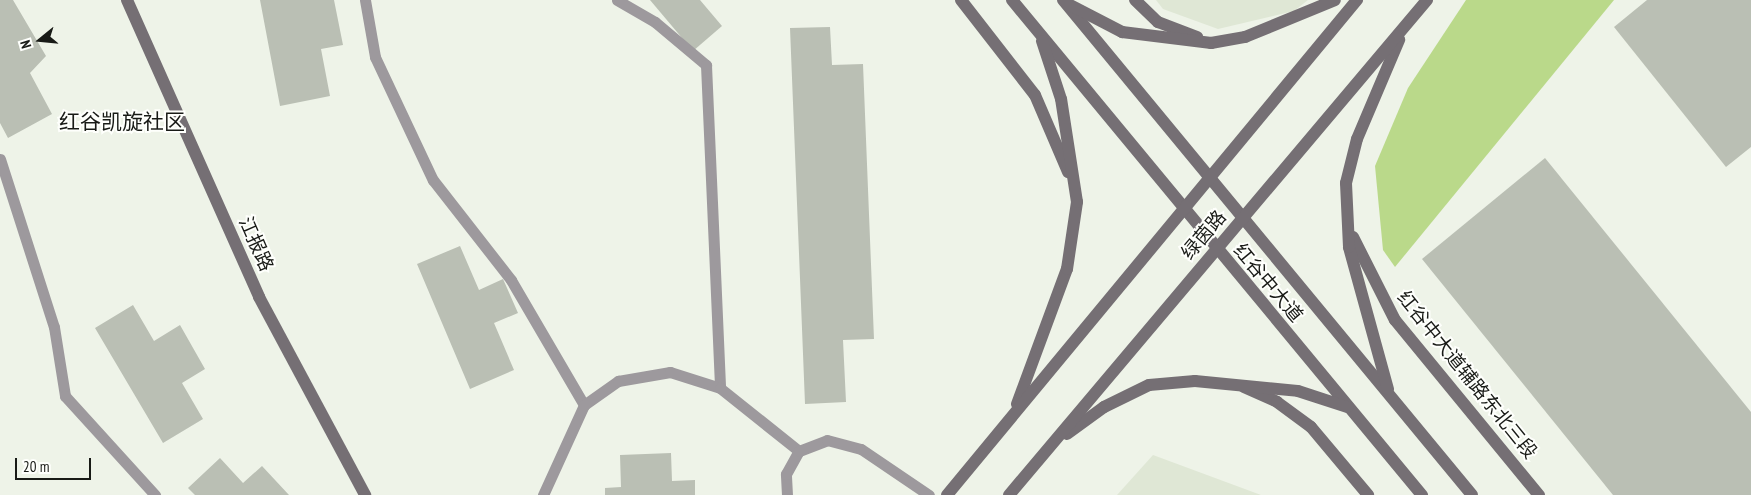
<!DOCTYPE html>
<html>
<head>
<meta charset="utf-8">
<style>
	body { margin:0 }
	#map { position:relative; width:1751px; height:495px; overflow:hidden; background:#eef3e8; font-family:"PT Sans Narrow","Noto Sans SC",sans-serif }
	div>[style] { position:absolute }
	.built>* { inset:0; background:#dfe7d5 }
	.green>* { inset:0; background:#bad98a }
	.building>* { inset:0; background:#babfb4 }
	.lane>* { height:11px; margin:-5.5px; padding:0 5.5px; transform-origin:5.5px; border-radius:5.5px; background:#9d999d }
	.secondary>* { height:12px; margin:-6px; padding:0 6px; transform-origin:6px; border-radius:6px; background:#756f74 }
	span { translate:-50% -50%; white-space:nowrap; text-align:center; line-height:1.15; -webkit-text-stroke:4px #fefffc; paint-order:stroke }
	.street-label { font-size:19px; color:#181a16 }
	.quarter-label { font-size:21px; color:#181a16 }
	.north { position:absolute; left:15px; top:15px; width:50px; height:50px; -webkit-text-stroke:4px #fefffc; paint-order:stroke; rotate:253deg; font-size:14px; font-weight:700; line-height:20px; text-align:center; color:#181a16 }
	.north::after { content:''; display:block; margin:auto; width:18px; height:22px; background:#181a16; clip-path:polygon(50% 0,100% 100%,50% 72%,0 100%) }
	.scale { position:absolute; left:15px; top:458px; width:76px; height:22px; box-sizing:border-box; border:2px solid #181a16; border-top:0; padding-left:6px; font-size:15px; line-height:18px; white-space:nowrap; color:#181a16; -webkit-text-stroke:4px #fefffc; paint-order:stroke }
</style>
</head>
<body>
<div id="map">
	<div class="built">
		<i style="clip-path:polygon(1156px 0,1308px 0,1294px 11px,1218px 29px,1163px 9px)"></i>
		<i style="clip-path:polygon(1153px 455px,1261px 495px,1117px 495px)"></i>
	</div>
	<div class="green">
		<i style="clip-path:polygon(1466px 0,1614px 0,1395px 267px,1383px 250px,1375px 166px,1408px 88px)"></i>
	</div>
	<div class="building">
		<i style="clip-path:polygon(0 0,13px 0,46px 56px,30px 73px,52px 114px,8px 138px,0 123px)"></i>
		<i style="clip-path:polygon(260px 0,334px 0,343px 45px,321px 49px,330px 96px,280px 106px)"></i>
		<i style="clip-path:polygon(650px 0,700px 0,722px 26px,693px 51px)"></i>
		<i style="clip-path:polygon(1647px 0,1751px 0,1751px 147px,1726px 167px,1614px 27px)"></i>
		<i style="clip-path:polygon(830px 27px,832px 65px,863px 64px,874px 339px,843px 340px,846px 402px,805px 404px,790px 28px)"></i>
		<i style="clip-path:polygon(1545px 158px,1751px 412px,1751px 495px,1613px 495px,1422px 259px)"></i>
		<i style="clip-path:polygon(460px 246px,479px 290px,503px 279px,518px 313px,494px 323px,514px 370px,470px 389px,417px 264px)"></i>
		<i style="clip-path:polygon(133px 305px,154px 341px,180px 325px,205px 369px,182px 383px,203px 419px,163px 443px,95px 328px)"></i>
		<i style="clip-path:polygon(671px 453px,672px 481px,695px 480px,695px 495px,605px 495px,605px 488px,621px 487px,620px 455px)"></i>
		<i style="clip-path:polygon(220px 458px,243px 483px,262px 466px,289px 495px,195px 495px,188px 488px)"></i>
	</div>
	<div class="lane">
		<i style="left:365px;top:0;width:58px;rotate:80deg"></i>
		<i style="left:375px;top:57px;width:136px;rotate:64.8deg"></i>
		<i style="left:433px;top:180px;width:127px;rotate:52deg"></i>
		<i style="left:511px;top:280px;width:145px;rotate:59.7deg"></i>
		<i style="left:584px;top:405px;width:99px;rotate:114.5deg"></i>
		<i style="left:617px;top:0;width:44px;rotate:30.1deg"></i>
		<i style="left:655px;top:22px;width:67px;rotate:40.1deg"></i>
		<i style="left:706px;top:65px;width:323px;rotate:87.5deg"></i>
		<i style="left:0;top:159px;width:176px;rotate:72.2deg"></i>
		<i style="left:54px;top:327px;width:70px;rotate:80.9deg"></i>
		<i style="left:65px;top:396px;width:134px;rotate:47.7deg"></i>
		<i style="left:584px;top:405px;width:42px;rotate:-35.2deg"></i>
		<i style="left:618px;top:381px;width:53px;rotate:-9.8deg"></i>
		<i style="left:670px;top:372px;width:52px;rotate:17.7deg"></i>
		<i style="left:720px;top:388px;width:101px;rotate:38.6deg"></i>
		<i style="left:787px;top:495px;width:21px;rotate:-93deg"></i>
		<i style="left:786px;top:474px;width:26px;rotate:-61deg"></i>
		<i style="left:799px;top:451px;width:30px;rotate:-21deg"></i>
		<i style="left:827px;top:440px;width:35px;rotate:15deg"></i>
		<i style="left:861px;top:449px;width:82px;rotate:34.1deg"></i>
	</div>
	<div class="secondary">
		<i style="left:127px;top:0;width:325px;rotate:66deg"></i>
		<i style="left:259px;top:297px;width:225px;rotate:61.8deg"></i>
		<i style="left:961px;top:0;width:120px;rotate:52.1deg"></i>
		<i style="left:1035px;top:95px;width:84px;rotate:66.8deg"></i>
		<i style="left:1012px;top:0;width:643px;rotate:50.37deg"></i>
		<i style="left:1063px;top:0;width:642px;rotate:50.43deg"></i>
		<i style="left:1135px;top:0;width:32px;rotate:44deg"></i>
		<i style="left:1158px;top:22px;width:42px;rotate:21deg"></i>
		<i style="left:1070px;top:5px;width:59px;rotate:27.4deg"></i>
		<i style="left:1122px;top:32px;width:90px;rotate:7deg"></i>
		<i style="left:1211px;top:43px;width:35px;rotate:-10deg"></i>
		<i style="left:1245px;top:37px;width:97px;rotate:-22.3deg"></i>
		<i style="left:1353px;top:237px;width:93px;rotate:63.2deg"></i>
		<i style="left:1395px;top:320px;width:227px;rotate:50.6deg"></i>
		<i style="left:1244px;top:387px;width:36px;rotate:24deg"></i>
		<i style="left:1277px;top:402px;width:42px;rotate:36.3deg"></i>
		<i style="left:1311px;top:427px;width:89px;rotate:50deg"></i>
		<i style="left:1388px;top:389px;width:147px;rotate:-105.4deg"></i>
		<i style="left:1349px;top:247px;width:64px;rotate:-92.7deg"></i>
		<i style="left:1346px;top:183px;width:45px;rotate:-76deg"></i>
		<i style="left:1357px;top:139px;width:108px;rotate:-67deg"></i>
		<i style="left:1017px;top:404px;width:144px;rotate:-69.7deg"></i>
		<i style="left:1067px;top:269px;width:68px;rotate:-81.5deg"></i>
		<i style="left:1077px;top:202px;width:104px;rotate:-98.8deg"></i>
		<i style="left:1061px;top:99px;width:61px;rotate:-108.1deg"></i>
		<i style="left:1067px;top:434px;width:46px;rotate:-36.1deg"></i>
		<i style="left:1104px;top:407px;width:50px;rotate:-26.1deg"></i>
		<i style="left:1149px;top:385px;width:46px;rotate:-5deg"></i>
		<i style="left:1195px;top:381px;width:103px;rotate:5.5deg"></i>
		<i style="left:1298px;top:391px;width:52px;rotate:18.1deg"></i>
		<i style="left:947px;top:495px;width:643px;rotate:-50.37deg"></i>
		<i style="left:1009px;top:495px;width:648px;rotate:-49.82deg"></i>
	</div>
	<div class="street-label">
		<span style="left:1204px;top:235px;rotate:-50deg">绿茵路</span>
		<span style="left:256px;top:244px;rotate:66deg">江报路</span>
		<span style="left:1268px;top:283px;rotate:50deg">红谷中大道</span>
		<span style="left:1467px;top:375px;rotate:51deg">红谷中大道辅路东北三段</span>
	</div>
	<div class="quarter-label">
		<span style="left:122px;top:122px">红谷凯旋社区</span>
	</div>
	<div class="north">N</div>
	<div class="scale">20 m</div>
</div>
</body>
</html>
